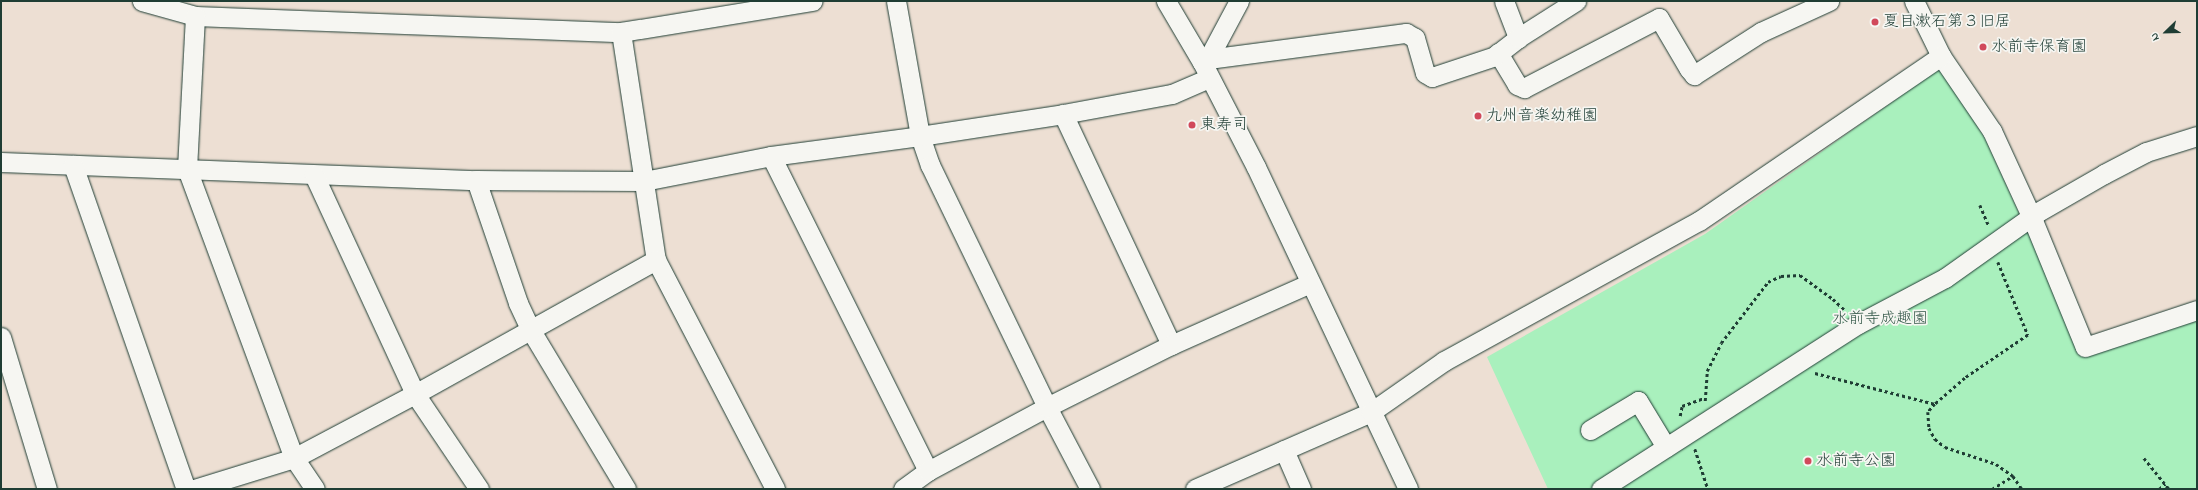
<!DOCTYPE html>
<html>
<head>
<meta charset="utf-8">
<style>
	body { margin:0 }
	#map { position:relative; width:2198px; height:490px; overflow:hidden; background:#eddfd3; font-family:"Indie Flower","Klee One",sans-serif }
	div>[style] { position:absolute }
	.green>* { inset:0; background:#a9f0bd }
	.path>* { height:2.5px; margin-top:-1.25px; transform-origin:0; background:repeating-linear-gradient(90deg,#1f3d34 0 3px,transparent 0 6px) }
	.roads { filter:drop-shadow(0 0 1px #1f3d34) drop-shadow(0 0 1px #1f3d34) }
	.minor>* { height:19px; margin:-9.5px; padding:0 9.5px; transform-origin:9.5px; border-radius:9.5px; background:#f6f6f2 }
	.dots>* { width:11px; height:11px; translate:-50% -50%; box-sizing:border-box; border:2px solid #f6f6f2; border-radius:50% }
	span { translate:-50% -50%; white-space:nowrap; text-align:center; line-height:1.15; -webkit-text-stroke:3.5px #f6f6f2; paint-order:stroke }
	.poi-label { font-size:16px; color:#1f3d34 }
	.left { translate:0 -50%; text-align:left }
	.park-label { font-size:16px; color:#345849 }
	.frame { position:absolute; inset:0; border:2px solid #1f3d34; pointer-events:none }
	.north { position:absolute; left:2146px; top:12px; width:40px; height:40px; -webkit-text-stroke:3px #f6f6f2; paint-order:stroke; rotate:247deg; font-size:11px; font-weight:700; line-height:16px; text-align:center; color:#1f3d34 }
	.north::after { content:''; display:block; margin:auto; width:14px; height:18px; background:#1f3d34; clip-path:polygon(50% 0,100% 100%,50% 72%,0 100%) }
</style>
</head>
<body>
<div id="map">
	<div class="green">
		<i style="clip-path:polygon(1940px 68px,1985px 138px,2083px 354px,2197px 320px,2197px 489px,1548px 489px,1487px 357px,1705px 234px)"></i>
	</div>
	<div class="path">
		<i style="left:1980px;top:205px;width:23px;rotate:67deg"></i>
		<i style="left:1998px;top:262px;width:79px;rotate:67.7deg"></i>
		<i style="left:2028px;top:335px;width:76px;rotate:145.7deg"></i>
		<i style="left:1965px;top:378px;width:40px;rotate:139deg"></i>
		<i style="left:1935px;top:404px;width:11px;rotate:131deg"></i>
		<i style="left:1928px;top:412px;width:16px;rotate:86deg"></i>
		<i style="left:1929px;top:428px;width:13px;rotate:61deg"></i>
		<i style="left:1935px;top:439px;width:13px;rotate:39deg"></i>
		<i style="left:1945px;top:447px;width:54px;rotate:18.4deg"></i>
		<i style="left:1996px;top:464px;width:21px;rotate:35deg"></i>
		<i style="left:2013px;top:476px;width:16px;rotate:55deg"></i>
		<i style="left:1815px;top:373px;width:124px;rotate:14.5deg"></i>
		<i style="left:1705px;top:401px;width:30px;rotate:-86deg"></i>
		<i style="left:1707px;top:371px;width:31px;rotate:-63deg"></i>
		<i style="left:1721px;top:343px;width:77px;rotate:-52.4deg"></i>
		<i style="left:1768px;top:282px;width:14px;rotate:-25deg"></i>
		<i style="left:1781px;top:276px;width:19px;rotate:-3deg"></i>
		<i style="left:1800px;top:275px;width:41px;rotate:36deg"></i>
		<i style="left:1833px;top:299px;width:16px;rotate:43deg"></i>
		<i style="left:1680px;top:416px;width:10px;rotate:-79deg"></i>
		<i style="left:1682px;top:406px;width:23px;rotate:-20deg"></i>
		<i style="left:1695px;top:449px;width:42px;rotate:72deg"></i>
		<i style="left:2144px;top:458px;width:40px;rotate:51deg"></i>
		<i style="left:1992px;top:489px;width:25px;rotate:-32deg"></i>
		<i style="left:2159px;top:489px;width:8px;rotate:-40deg"></i>
	</div>
	<div class="roads">
		<div class="minor">
			<i style="left:142px;top:1px;width:55px;rotate:15.8deg"></i>
			<i style="left:195px;top:16px;width:426px;rotate:2.2deg"></i>
			<i style="left:621px;top:32px;width:194px;rotate:-9.2deg"></i>
			<i style="left:896px;top:1px;width:137px;rotate:79.9deg"></i>
			<i style="left:920px;top:136px;width:31px;rotate:71deg"></i>
			<i style="left:930px;top:165px;width:269px;rotate:64.2deg"></i>
			<i style="left:1047px;top:407px;width:93px;rotate:62.3deg"></i>
			<i style="left:1166px;top:1px;width:71px;rotate:59.5deg"></i>
			<i style="left:1202px;top:62px;width:118px;rotate:62.8deg"></i>
			<i style="left:1256px;top:167px;width:356px;rotate:64.7deg"></i>
			<i style="left:1504px;top:1px;width:40px;rotate:69deg"></i>
			<i style="left:1914px;top:1px;width:61px;rotate:63.9deg"></i>
			<i style="left:1941px;top:56px;width:91px;rotate:55.8deg"></i>
			<i style="left:1992px;top:131px;width:96px;rotate:65.3deg"></i>
			<i style="left:2032px;top:218px;width:139px;rotate:67.7deg"></i>
			<i style="left:2085px;top:347px;width:118px;rotate:-18.3deg"></i>
			<i style="left:195px;top:16px;width:153px;rotate:93deg"></i>
			<i style="left:187px;top:169px;width:308px;rotate:69.7deg"></i>
			<i style="left:294px;top:458px;width:37px;rotate:56deg"></i>
			<i style="left:621px;top:32px;width:231px;rotate:81.3deg"></i>
			<i style="left:656px;top:260px;width:258px;rotate:62.5deg"></i>
			<i style="left:1498px;top:53px;width:37px;rotate:59deg"></i>
			<i style="left:1517px;top:85px;width:8px;rotate:23deg"></i>
			<i style="left:1524px;top:88px;width:152px;rotate:-27.4deg"></i>
			<i style="left:1659px;top:18px;width:59px;rotate:59.5deg"></i>
			<i style="left:1689px;top:69px;width:8px;rotate:50deg"></i>
			<i style="left:1694px;top:75px;width:80px;rotate:-32.7deg"></i>
			<i style="left:1761px;top:32px;width:75px;rotate:-24.5deg"></i>
			<i style="left:1208px;top:59px;width:66px;rotate:-61.9deg"></i>
			<i style="left:1202px;top:62px;width:7px;rotate:-27deg"></i>
			<i style="left:1208px;top:59px;width:200px;rotate:-7.5deg"></i>
			<i style="left:1406px;top:33px;width:10px;rotate:29deg"></i>
			<i style="left:1415px;top:38px;width:36px;rotate:74deg"></i>
			<i style="left:1425px;top:73px;width:8px;rotate:30deg"></i>
			<i style="left:1432px;top:77px;width:66px;rotate:-18.4deg"></i>
			<i style="left:1495px;top:56px;width:29px;rotate:-38deg"></i>
			<i style="left:1518px;top:38px;width:69px;rotate:-32.5deg"></i>
			<i style="left:1063px;top:114px;width:255px;rotate:64.9deg"></i>
			<i style="left:771px;top:156px;width:352px;rotate:63.5deg"></i>
			<i style="left:1px;top:162px;width:475px;rotate:2.2deg"></i>
			<i style="left:476px;top:180px;width:168px;rotate:0.3deg"></i>
			<i style="left:644px;top:181px;width:129px;rotate:-11.1deg"></i>
			<i style="left:771px;top:156px;width:150px;rotate:-7.6deg"></i>
			<i style="left:920px;top:136px;width:145px;rotate:-8.7deg"></i>
			<i style="left:1063px;top:114px;width:111px;rotate:-10.4deg"></i>
			<i style="left:1172px;top:94px;width:40px;rotate:-23.4deg"></i>
			<i style="left:73px;top:165px;width:343px;rotate:70.8deg"></i>
			<i style="left:314px;top:175px;width:241px;rotate:65.2deg"></i>
			<i style="left:415px;top:394px;width:115px;rotate:56deg"></i>
			<i style="left:476px;top:180px;width:130px;rotate:71.1deg"></i>
			<i style="left:518px;top:303px;width:29px;rotate:65deg"></i>
			<i style="left:530px;top:329px;width:187px;rotate:59deg"></i>
			<i style="left:1px;top:337px;width:159px;rotate:73.2deg"></i>
			<i style="left:1590px;top:430px;width:56px;rotate:-31.1deg"></i>
			<i style="left:1638px;top:401px;width:54px;rotate:58.7deg"></i>
			<i style="left:1284px;top:450px;width:43px;rotate:66.4deg"></i>
			<i style="left:194px;top:489px;width:105px;rotate:-17.2deg"></i>
			<i style="left:294px;top:458px;width:137px;rotate:-27.9deg"></i>
			<i style="left:415px;top:394px;width:276px;rotate:-29.1deg"></i>
			<i style="left:903px;top:489px;width:31px;rotate:-36deg"></i>
			<i style="left:928px;top:471px;width:135px;rotate:-28.3deg"></i>
			<i style="left:1047px;top:407px;width:139px;rotate:-26.6deg"></i>
			<i style="left:1171px;top:345px;width:152px;rotate:-24deg"></i>
			<i style="left:1195px;top:489px;width:192px;rotate:-23.6deg"></i>
			<i style="left:1371px;top:412px;width:89px;rotate:-34.9deg"></i>
			<i style="left:1444px;top:361px;width:291px;rotate:-28.8deg"></i>
			<i style="left:1699px;top:221px;width:293px;rotate:-34.3deg"></i>
			<i style="left:1601px;top:489px;width:305px;rotate:-32.7deg"></i>
			<i style="left:1858px;top:324px;width:98px;rotate:-27.9deg"></i>
			<i style="left:1945px;top:278px;width:114px;rotate:-35.4deg"></i>
			<i style="left:2038px;top:212px;width:76px;rotate:-29.9deg"></i>
			<i style="left:2104px;top:174px;width:47px;rotate:-27.6deg"></i>
			<i style="left:2146px;top:152px;width:53px;rotate:-17.4deg"></i>
		</div>
	</div>
	<div class="dots">
		<i style="left:1875px;top:22px;background:#d1495b"></i>
		<i style="left:1983px;top:47px;background:#d1495b"></i>
		<i style="left:1478px;top:116px;background:#d1495b"></i>
		<i style="left:1192px;top:125px;background:#d1495b"></i>
		<i style="left:1808px;top:461px;background:#d1495b"></i>
	</div>
	<div class="poi-label">
		<span class="left" style="left:1883px;top:22px">夏目漱石第３旧居</span>
		<span class="left" style="left:1991px;top:47px">水前寺保育園</span>
		<span class="left" style="left:1486px;top:116px">九州音楽幼稚園</span>
		<span class="left" style="left:1200px;top:125px">東寿司</span>
		<span class="left" style="left:1816px;top:461px">水前寺公園</span>
	</div>
	<div class="park-label">
		<span style="left:1880px;top:319px">水前寺成趣園</span>
	</div>
	<div class="frame"></div>
	<div class="north">N</div>
</div>
</body>
</html>
